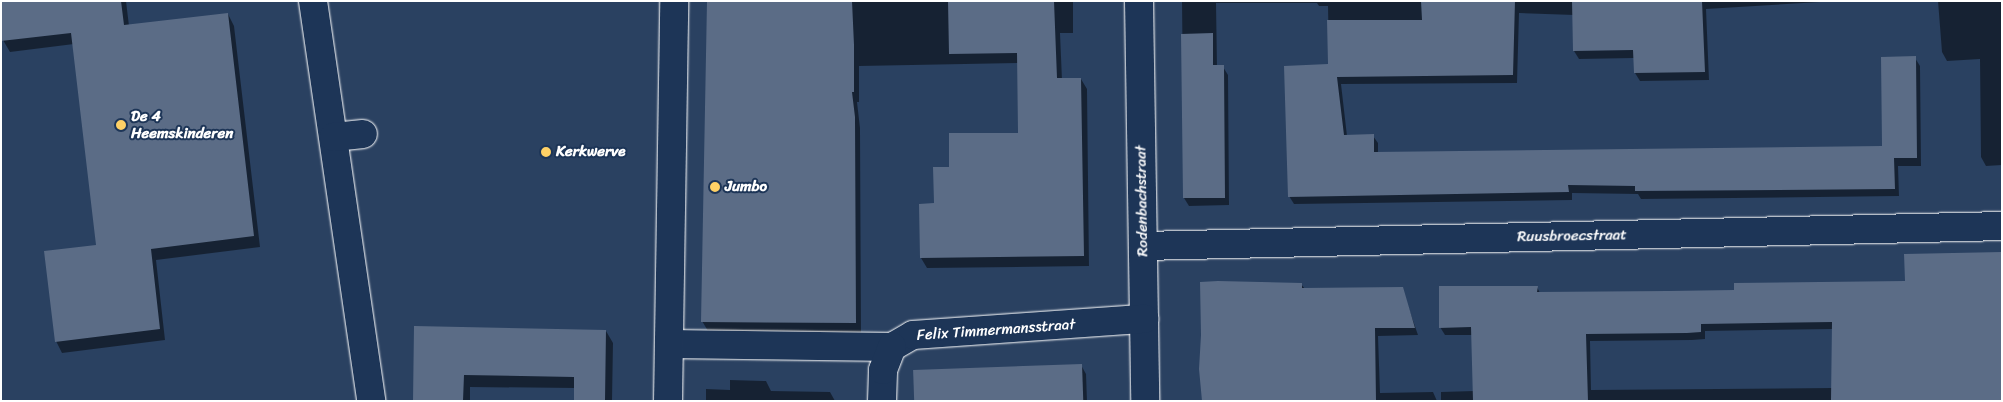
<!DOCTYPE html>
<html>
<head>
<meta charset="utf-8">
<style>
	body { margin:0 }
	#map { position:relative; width:2003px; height:402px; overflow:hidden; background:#2a4161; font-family:Sriracha,sans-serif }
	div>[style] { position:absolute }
	.shadow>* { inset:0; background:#0007 }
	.building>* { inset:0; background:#5b6c86; transform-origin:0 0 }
	.roads { filter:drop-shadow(0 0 1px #fff) drop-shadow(0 0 1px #fff) }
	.minor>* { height:28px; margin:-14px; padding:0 14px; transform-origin:14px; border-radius:14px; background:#1d3557 }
	.dots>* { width:14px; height:14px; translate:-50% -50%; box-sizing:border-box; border:2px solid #1d3557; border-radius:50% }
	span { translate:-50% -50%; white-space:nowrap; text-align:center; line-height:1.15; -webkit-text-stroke:4px #1d3557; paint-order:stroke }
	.poi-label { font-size:15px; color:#fff; font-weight:700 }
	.left { translate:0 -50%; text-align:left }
	.street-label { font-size:15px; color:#fff }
	.frame { position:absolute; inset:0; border:2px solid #fff; pointer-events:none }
</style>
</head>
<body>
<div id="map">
	<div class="shadow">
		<i style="clip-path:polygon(1px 1px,126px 1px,129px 26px,228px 14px,234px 26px,260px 247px,156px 260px,165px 340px,62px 353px,56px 341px,97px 246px,74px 44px,10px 52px,3px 40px)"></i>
		<i style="clip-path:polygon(708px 1px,1073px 1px,1073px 33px,1060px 33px,1062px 80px,1081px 79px,1087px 89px,1089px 266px,927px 268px,921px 258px,936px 205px,951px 168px,1019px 134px,1018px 63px,859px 66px,859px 102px,857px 102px,860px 128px,861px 333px,708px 331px,702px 321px)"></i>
		<i style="clip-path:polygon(1182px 1px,1837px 1px,1706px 9px,1709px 80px,1640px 81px,1635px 73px,1634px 58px,1579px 59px,1574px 51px,1574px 15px,1519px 13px,1517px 83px,1341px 84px,1347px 136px,1373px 136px,1378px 143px,1378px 153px,1884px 147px,1915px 58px,1920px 66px,1921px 166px,1898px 166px,1899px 196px,1641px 199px,1638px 194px,1572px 193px,1572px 200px,1294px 204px,1289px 196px,1329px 65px,1328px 6px,1319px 6px,1317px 3px,1216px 3px,1217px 67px,1223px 67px,1228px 75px,1229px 205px,1189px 206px,1184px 198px)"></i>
		<i style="clip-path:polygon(1938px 1px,2002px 1px,2002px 165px,1986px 166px,1981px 157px,1980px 59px,1947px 61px,1942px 52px)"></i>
		<i style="clip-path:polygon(evenodd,1906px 282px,2002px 401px,1441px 401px,1441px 392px,1474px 391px,1473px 335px,1445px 335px,1440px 327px,1537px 287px,1540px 293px,1735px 291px,1906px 282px,1833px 329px,1832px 388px,1591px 390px,1590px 341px,1692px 340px,1705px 339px,1705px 331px,1833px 329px)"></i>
		<i style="clip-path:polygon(1301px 284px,1305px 289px,1402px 289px,1418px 335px,1378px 336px,1380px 393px,1433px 392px,1437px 401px,1204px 401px)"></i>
		<i style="clip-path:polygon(415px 327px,606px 331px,613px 343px,612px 401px,575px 401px,575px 388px,470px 387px,470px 401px,416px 401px)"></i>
		<i style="clip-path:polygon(1081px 365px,1086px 374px,1087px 401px,915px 401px)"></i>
		<i style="clip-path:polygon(730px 380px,766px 381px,771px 391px,830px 392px,835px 401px,706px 401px,706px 389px,730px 390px)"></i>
	</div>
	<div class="building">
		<i style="clip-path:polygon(1px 1px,121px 1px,124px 25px,228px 13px,254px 236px,151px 249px,160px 329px,55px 342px,44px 251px,96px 245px,71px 33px,1px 41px)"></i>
		<i style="clip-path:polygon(707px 1px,852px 1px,854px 45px,854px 92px,852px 92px,855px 117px,856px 323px,701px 322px)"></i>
		<i style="clip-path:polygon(948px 1px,1054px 1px,1057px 78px,1081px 78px,1084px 256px,920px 258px,919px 204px,934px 203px,933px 167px,949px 167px,949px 133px,1018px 133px,1017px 53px,949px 54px)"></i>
		<i style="clip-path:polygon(1421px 1px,1515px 1px,1513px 75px,1337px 77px,1344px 135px,1374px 134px,1374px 152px,1882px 146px,1881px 57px,1916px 56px,1917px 158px,1894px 158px,1895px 189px,1635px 191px,1635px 186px,1568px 185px,1569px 192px,1288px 197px,1284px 66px,1328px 64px,1327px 20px,1422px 20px)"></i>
		<i style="clip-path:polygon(1572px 1px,1702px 1px,1705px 72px,1634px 73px,1633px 50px,1573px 51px)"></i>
		<i style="clip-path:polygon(1213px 33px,1213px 65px,1224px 65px,1225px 198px,1183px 198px,1181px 34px)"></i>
		<i style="clip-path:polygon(2002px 252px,2002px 401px,1831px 400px,1832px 322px,1701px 324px,1701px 332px,1687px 333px,1586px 334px,1588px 401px,1473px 401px,1471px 327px,1439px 328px,1439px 286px,1538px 286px,1537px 292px,1668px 291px,1734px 290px,1734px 283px,1905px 281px,1904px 254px)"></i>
		<i style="clip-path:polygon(1218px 281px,1302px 283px,1302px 288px,1403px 287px,1415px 328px,1375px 328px,1376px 401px,1202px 401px,1199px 369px,1201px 335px,1200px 282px)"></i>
		<i style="clip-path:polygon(414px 326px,606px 330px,605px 401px,574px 401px,574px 377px,464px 375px,463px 401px,413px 401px)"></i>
		<i style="left:1082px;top:364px;width:37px;height:169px;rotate:88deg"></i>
	</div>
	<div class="roads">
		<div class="minor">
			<i style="left:313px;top:1px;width:404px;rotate:81.7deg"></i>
			<i style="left:1139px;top:1px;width:400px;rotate:89.1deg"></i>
			<i style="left:334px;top:137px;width:29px;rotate:-6deg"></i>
			<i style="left:1143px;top:246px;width:859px;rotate:-1.33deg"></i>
			<i style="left:670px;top:344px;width:222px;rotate:0.8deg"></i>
			<i style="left:892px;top:347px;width:24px;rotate:-30deg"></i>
			<i style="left:913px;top:335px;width:232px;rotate:-4deg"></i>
			<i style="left:668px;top:401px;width:400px;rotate:-89.1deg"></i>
			<i style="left:882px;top:401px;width:31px;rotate:-88deg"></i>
			<i style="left:883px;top:370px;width:25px;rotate:-69deg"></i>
		</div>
	</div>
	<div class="dots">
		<i style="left:121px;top:125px;background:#ffd166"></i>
		<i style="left:546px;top:152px;background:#ffd166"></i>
		<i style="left:715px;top:187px;background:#ffd166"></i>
	</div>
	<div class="poi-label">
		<span class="left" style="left:131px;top:125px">De 4<br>Heemskinderen</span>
		<span class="left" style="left:556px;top:152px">Kerkwerve</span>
		<span class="left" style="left:725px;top:187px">Jumbo</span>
	</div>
	<div class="street-label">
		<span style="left:1142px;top:201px;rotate:-91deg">Rodenbachstraat</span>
		<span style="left:1572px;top:236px;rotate:-1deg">Ruusbroecstraat</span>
		<span style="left:996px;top:330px;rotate:-4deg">Felix Timmermansstraat</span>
	</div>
	<div class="frame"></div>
</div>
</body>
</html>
